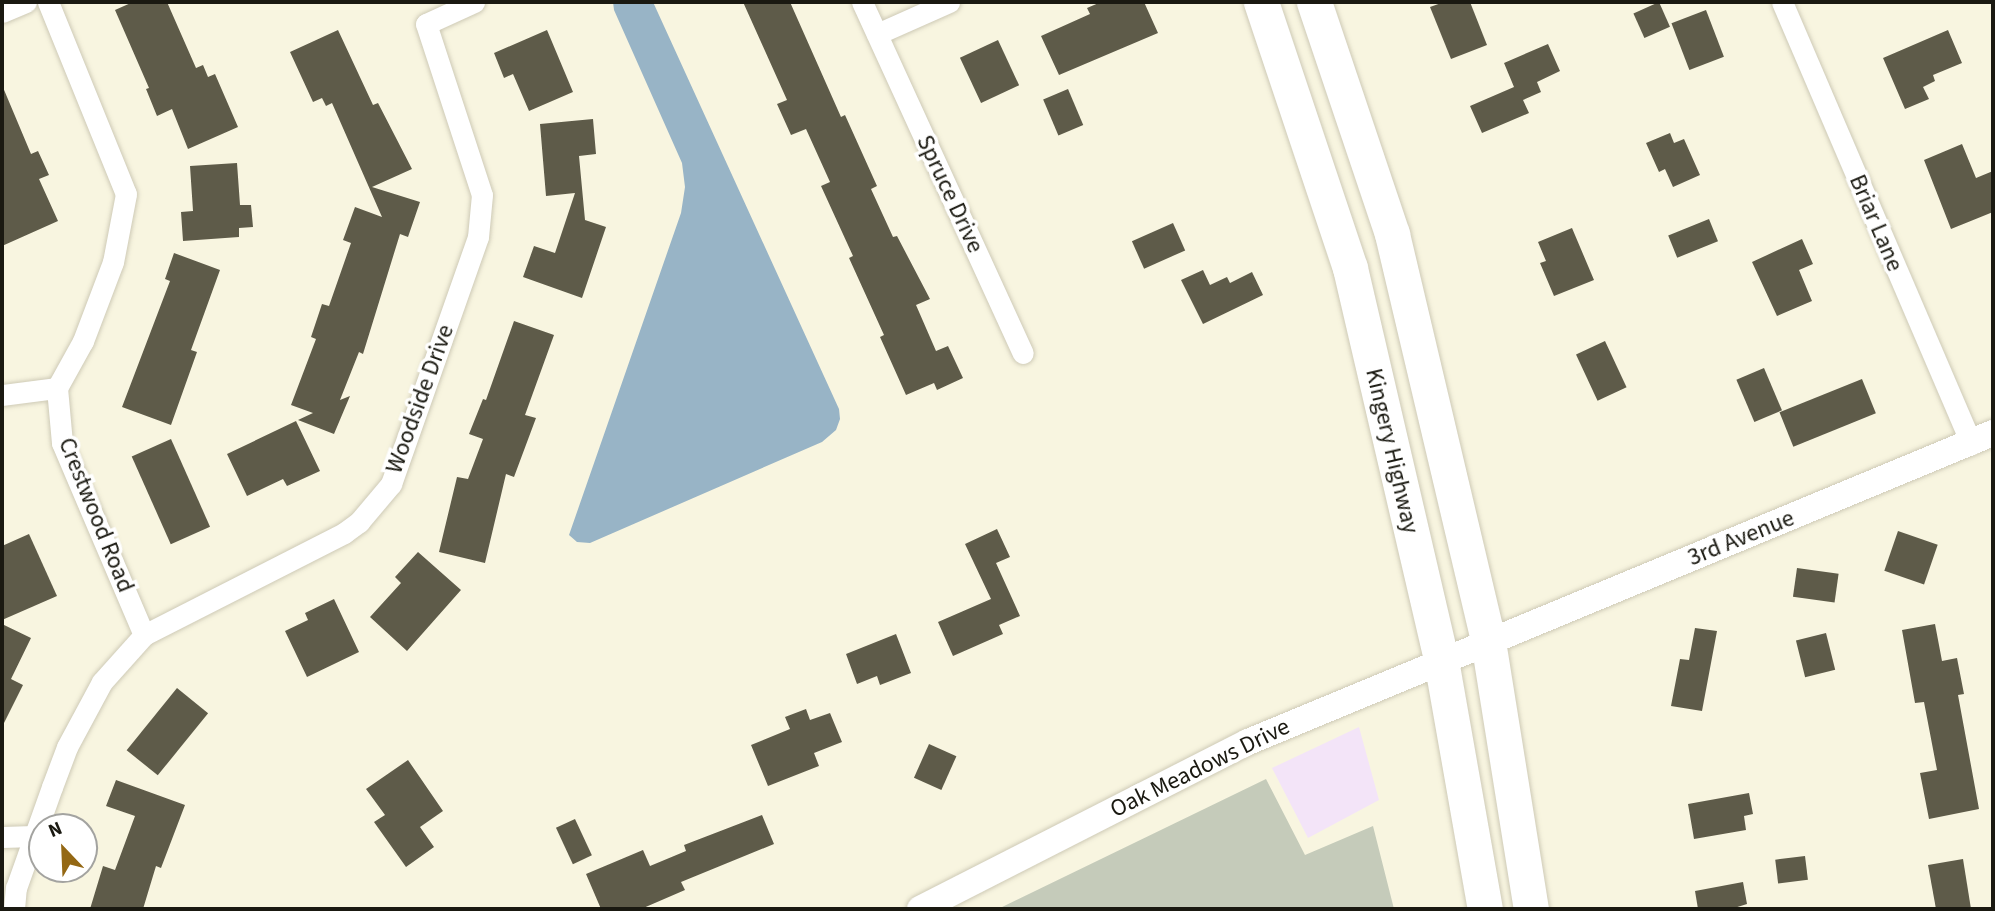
<!DOCTYPE html>
<html>
<head>
<meta charset="utf-8">
<style>
	body { margin:0 }
	#map { position:relative; width:1995px; height:911px; overflow:hidden; background:#f8f5e0; font-family:"Source Sans 3",sans-serif }
	div>[style] { position:absolute }
	.industrial>* { inset:0; background:#f3e4f8 }
	.green>* { inset:0; background:#c5cbba }
	.water>* { inset:0; background:#98b4c6 }
	.building>* { inset:0; background:#5e5b49; transform-origin:0 0 }
	.roads { filter:drop-shadow(0 0 2px #cecab6) drop-shadow(0 0 2px #cecab6) }
	.minor>* { height:21px; margin:-10.5px; padding:0 10.5px; transform-origin:10.5px; border-radius:10.5px; background:#fff }
	.tertiary>* { height:26px; margin:-13px; padding:0 13px; transform-origin:13px; border-radius:13px; background:#fff }
	.trunk>* { height:35px; margin:-17.5px; padding:0 17.5px; transform-origin:17.5px; border-radius:17.5px; background:#fff }
	span { translate:-50% -50%; white-space:nowrap; text-align:center; line-height:1.15; -webkit-text-stroke:7px #fff; paint-order:stroke }
	.street-label { font-size:24px; color:#1a1911 }
	.frame { position:absolute; inset:0; border:4px solid #1a1911; pointer-events:none }
	.north { position:absolute; left:28px; top:813px; width:70px; height:70px; box-sizing:border-box; background:#fff; border:2px solid #a3a3a0; border-radius:50%; rotate:337deg; font-size:19px; font-weight:700; line-height:28px; text-align:center; color:#1a1911 }
	.north::after { content:''; display:block; margin:auto; width:24px; height:32px; background:#946814; clip-path:polygon(50% 0,100% 100%,50% 72%,0 100%) }
</style>
</head>
<body>
<div id="map">
	<div class="industrial">
		<i style="clip-path:polygon(1359px 727px,1379px 800px,1308px 838px,1272px 768px)"></i>
	</div>
	<div class="green">
		<i style="clip-path:polygon(1266px 779px,1305px 855px,1373px 826px,1394px 909px,998px 909px)"></i>
	</div>
	<div class="water">
		<i style="clip-path:polygon(613px 2px,653px 2px,839px 409px,840px 419px,836px 430px,822px 442px,590px 543px,577px 542px,569px 535px,681px 213px,685px 187px,682px 163px,614px 10px)"></i>
	</div>
	<div class="building">
		<i style="clip-path:polygon(133px 2px,167px 2px,196px 68px,203px 65px,208px 77px,215px 74px,238px 127px,188px 149px,172px 109px,157px 116px,146px 89px,149px 88px,115px 10px)"></i>
		<i style="clip-path:polygon(743px 2px,790px 2px,841px 117px,845px 115px,877px 186px,871px 189px,893px 237px,897px 236px,930px 299px,916px 305px,936px 351px,948px 346px,963px 378px,937px 390px,934px 383px,906px 395px,880px 337px,884px 335px,849px 258px,853px 256px,821px 186px,830px 182px,806px 129px,791px 135px,777px 104px,787px 100px)"></i>
		<i style="clip-path:polygon(1101px 2px,1144px 2px,1158px 33px,1059px 75px,1041px 36px,1090px 14px,1087px 8px)"></i>
		<i style="clip-path:polygon(1444px 2px,1470px 2px,1487px 45px,1451px 59px,1430px 7px)"></i>
		<i style="left:1659px;top:2px;width:27px;height:28px;rotate:66deg"></i>
		<i style="left:1706px;top:10px;width:50px;height:37px;rotate:69deg"></i>
		<i style="clip-path:polygon(338px 30px,373px 105px,378px 103px,412px 169px,372px 187px,420px 202px,408px 237px,400px 234px,363px 354px,359px 352px,340px 400px,350px 396px,334px 434px,298px 420px,313px 413px,291px 405px,316px 339px,311px 337px,322px 304px,329px 306px,351px 243px,343px 240px,355px 207px,382px 217px,332px 103px,326px 106px,322px 98px,313px 102px,290px 52px)"></i>
		<i style="clip-path:polygon(547px 30px,573px 92px,529px 111px,513px 74px,504px 78px,494px 53px)"></i>
		<i style="clip-path:polygon(1948px 30px,1962px 63px,1933px 75px,1935px 81px,1923px 87px,1929px 99px,1905px 109px,1883px 58px)"></i>
		<i style="left:998px;top:40px;width:50px;height:42px;rotate:65deg"></i>
		<i style="clip-path:polygon(1548px 44px,1560px 71px,1537px 82px,1541px 92px,1523px 100px,1529px 113px,1482px 133px,1470px 106px,1514px 87px,1504px 63px)"></i>
		<i style="clip-path:polygon(2px 85px,31px 154px,38px 151px,49px 175px,39px 179px,58px 221px,2px 246px)"></i>
		<i style="left:1068px;top:89px;width:39px;height:27px;rotate:67deg"></i>
		<i style="clip-path:polygon(593px 119px,596px 154px,579px 156px,585px 220px,606px 227px,582px 298px,523px 277px,534px 246px,555px 253px,575px 193px,546px 196px,540px 124px)"></i>
		<i style="clip-path:polygon(1670px 133px,1674px 143px,1684px 139px,1700px 175px,1673px 187px,1665px 169px,1659px 172px,1646px 143px)"></i>
		<i style="clip-path:polygon(1962px 144px,1976px 178px,1993px 171px,1993px 212px,1951px 229px,1924px 160px)"></i>
		<i style="clip-path:polygon(237px 163px,240px 205px,251px 205px,253px 227px,239px 228px,239px 237px,183px 241px,181px 212px,193px 211px,190px 166px)"></i>
		<i style="left:1709px;top:219px;width:24px;height:44px;rotate:68deg"></i>
		<i style="left:1173px;top:223px;width:30px;height:45px;rotate:66deg"></i>
		<i style="clip-path:polygon(1572px 228px,1594px 280px,1554px 296px,1540px 263px,1546px 261px,1538px 242px)"></i>
		<i style="clip-path:polygon(1802px 239px,1813px 264px,1799px 270px,1812px 301px,1777px 316px,1752px 262px)"></i>
		<i style="clip-path:polygon(174px 253px,220px 270px,191px 350px,197px 352px,171px 425px,122px 407px,170px 281px,165px 279px)"></i>
		<i style="clip-path:polygon(1203px 270px,1210px 285px,1227px 277px,1230px 283px,1252px 272px,1263px 295px,1203px 324px,1181px 280px)"></i>
		<i style="clip-path:polygon(514px 321px,554px 335px,525px 415px,536px 418px,514px 477px,506px 474px,485px 563px,439px 552px,457px 477px,468px 479px,483px 439px,469px 434px,483px 399px,486px 400px)"></i>
		<i style="left:1605px;top:341px;width:51px;height:32px;rotate:65deg"></i>
		<i style="left:1764px;top:368px;width:46px;height:30px;rotate:67deg"></i>
		<i style="left:1862px;top:379px;width:37px;height:89px;rotate:68deg"></i>
		<i style="clip-path:polygon(296px 421px,320px 471px,287px 486px,283px 479px,247px 496px,227px 454px)"></i>
		<i style="left:171px;top:439px;width:96px;height:43px;rotate:66deg"></i>
		<i style="clip-path:polygon(997px 529px,1010px 557px,996px 563px,1020px 616px,999px 625px,1003px 634px,953px 656px,938px 622px,991px 599px,965px 544px)"></i>
		<i style="left:1898px;top:531px;width:42px;height:42px;rotate:19deg"></i>
		<i style="clip-path:polygon(29px 534px,57px 596px,2px 620px,2px 546px)"></i>
		<i style="clip-path:polygon(418px 552px,461px 590px,407px 651px,370px 617px,401px 583px,395px 577px)"></i>
		<i style="left:1797px;top:568px;width:42px;height:29px;rotate:8deg"></i>
		<i style="clip-path:polygon(334px 599px,359px 652px,307px 677px,285px 631px,308px 620px,305px 613px)"></i>
		<i style="clip-path:polygon(2px 624px,31px 638px,11px 679px,23px 685px,2px 727px)"></i>
		<i style="clip-path:polygon(1935px 624px,1942px 661px,1957px 658px,1964px 694px,1958px 695px,1979px 809px,1929px 819px,1920px 773px,1937px 770px,1924px 702px,1915px 703px,1902px 630px)"></i>
		<i style="clip-path:polygon(1695px 628px,1717px 631px,1702px 711px,1671px 706px,1680px 659px,1689px 660px)"></i>
		<i style="left:1826px;top:633px;width:38px;height:31px;rotate:76deg"></i>
		<i style="clip-path:polygon(896px 634px,911px 673px,880px 685px,877px 676px,857px 684px,846px 654px)"></i>
		<i style="left:177px;top:688px;width:40px;height:80px;rotate:39deg"></i>
		<i style="clip-path:polygon(806px 709px,810px 720px,830px 713px,842px 742px,814px 753px,819px 766px,768px 786px,751px 745px,790px 729px,785px 717px)"></i>
		<i style="left:929px;top:744px;width:30px;height:37px;rotate:24deg"></i>
		<i style="clip-path:polygon(408px 760px,443px 811px,420px 827px,434px 847px,406px 867px,374px 822px,385px 815px,366px 789px)"></i>
		<i style="clip-path:polygon(116px 780px,185px 805px,161px 868px,156px 866px,143px 909px,90px 909px,103px 866px,115px 870px,135px 816px,106px 806px)"></i>
		<i style="clip-path:polygon(1749px 793px,1753px 814px,1744px 816px,1746px 830px,1694px 839px,1688px 804px)"></i>
		<i style="clip-path:polygon(762px 815px,774px 844px,681px 882px,685px 890px,641px 909px,601px 909px,586px 874px,643px 850px,650px 866px,686px 851px,684px 845px)"></i>
		<i style="left:575px;top:819px;width:40px;height:21px;rotate:65deg"></i>
		<i style="left:1805px;top:856px;width:24px;height:30px;rotate:83deg"></i>
		<i style="clip-path:polygon(1963px 859px,1971px 909px,1936px 909px,1928px 865px)"></i>
		<i style="clip-path:polygon(1743px 882px,1747px 904px,1731px 909px,1698px 909px,1695px 891px)"></i>
	</div>
	<div class="roads">
		<div class="minor">
			<i style="left:48px;top:2px;width:207px;rotate:67.9deg"></i>
			<i style="left:126px;top:194px;width:69px;rotate:100.8deg"></i>
			<i style="left:113px;top:262px;width:85px;rotate:110.8deg"></i>
			<i style="left:83px;top:341px;width:54px;rotate:119deg"></i>
			<i style="left:57px;top:388px;width:55px;rotate:84.8deg"></i>
			<i style="left:62px;top:443px;width:209px;rotate:66.9deg"></i>
			<i style="left:862px;top:2px;width:386px;rotate:65.4deg"></i>
			<i style="left:1782px;top:2px;width:481px;rotate:66.8deg"></i>
			<i style="left:2px;top:12px;width:26px;rotate:-23deg"></i>
			<i style="left:877px;top:34px;width:79px;rotate:-24deg"></i>
			<i style="left:2px;top:395px;width:55px;rotate:-7.3deg"></i>
			<i style="left:2px;top:837px;width:32px;rotate:-2deg"></i>
			<i style="left:14px;top:909px;width:21px;rotate:-85deg"></i>
			<i style="left:16px;top:888px;width:107px;rotate:-70.4deg"></i>
			<i style="left:52px;top:787px;width:43px;rotate:-69.4deg"></i>
			<i style="left:67px;top:747px;width:74px;rotate:-61.7deg"></i>
			<i style="left:102px;top:682px;width:63px;rotate:-48.2deg"></i>
			<i style="left:144px;top:635px;width:225px;rotate:-27deg"></i>
			<i style="left:344px;top:533px;width:19px;rotate:-36deg"></i>
			<i style="left:359px;top:522px;width:50px;rotate:-49.9deg"></i>
			<i style="left:391px;top:484px;width:262px;rotate:-70.6deg"></i>
			<i style="left:478px;top:237px;width:42px;rotate:-84.6deg"></i>
			<i style="left:482px;top:195px;width:180px;rotate:-108.1deg"></i>
			<i style="left:426px;top:24px;width:53px;rotate:-24.6deg"></i>
		</div>
		<div class="tertiary">
			<i style="left:920px;top:909px;width:368px;rotate:-27deg"></i>
			<i style="left:1248px;top:742px;width:807px;rotate:-22.53deg"></i>
		</div>
		<div class="trunk">
			<i style="left:1261px;top:2px;width:280px;rotate:71.5deg"></i>
			<i style="left:1350px;top:268px;width:402px;rotate:76.9deg"></i>
			<i style="left:1441px;top:660px;width:253px;rotate:80deg"></i>
			<i style="left:1314px;top:2px;width:245px;rotate:71.4deg"></i>
			<i style="left:1392px;top:234px;width:418px;rotate:76.7deg"></i>
			<i style="left:1488px;top:641px;width:271px;rotate:80.9deg"></i>
		</div>
	</div>
	<div class="street-label">
		<span style="left:950px;top:194px;rotate:65deg">Spruce Drive</span>
		<span style="left:1876px;top:223px;rotate:67deg">Briar Lane</span>
		<span style="left:420px;top:399px;rotate:-70deg">Woodside Drive</span>
		<span style="left:1392px;top:451px;rotate:77deg">Kingery Highway</span>
		<span style="left:96px;top:515px;rotate:68deg">Crestwood Road</span>
		<span style="left:1741px;top:538px;rotate:-22deg">3rd Avenue</span>
		<span style="left:1200px;top:768px;rotate:-26deg">Oak Meadows Drive</span>
	</div>
	<div class="frame"></div>
	<div class="north">N</div>
</div>
</body>
</html>
